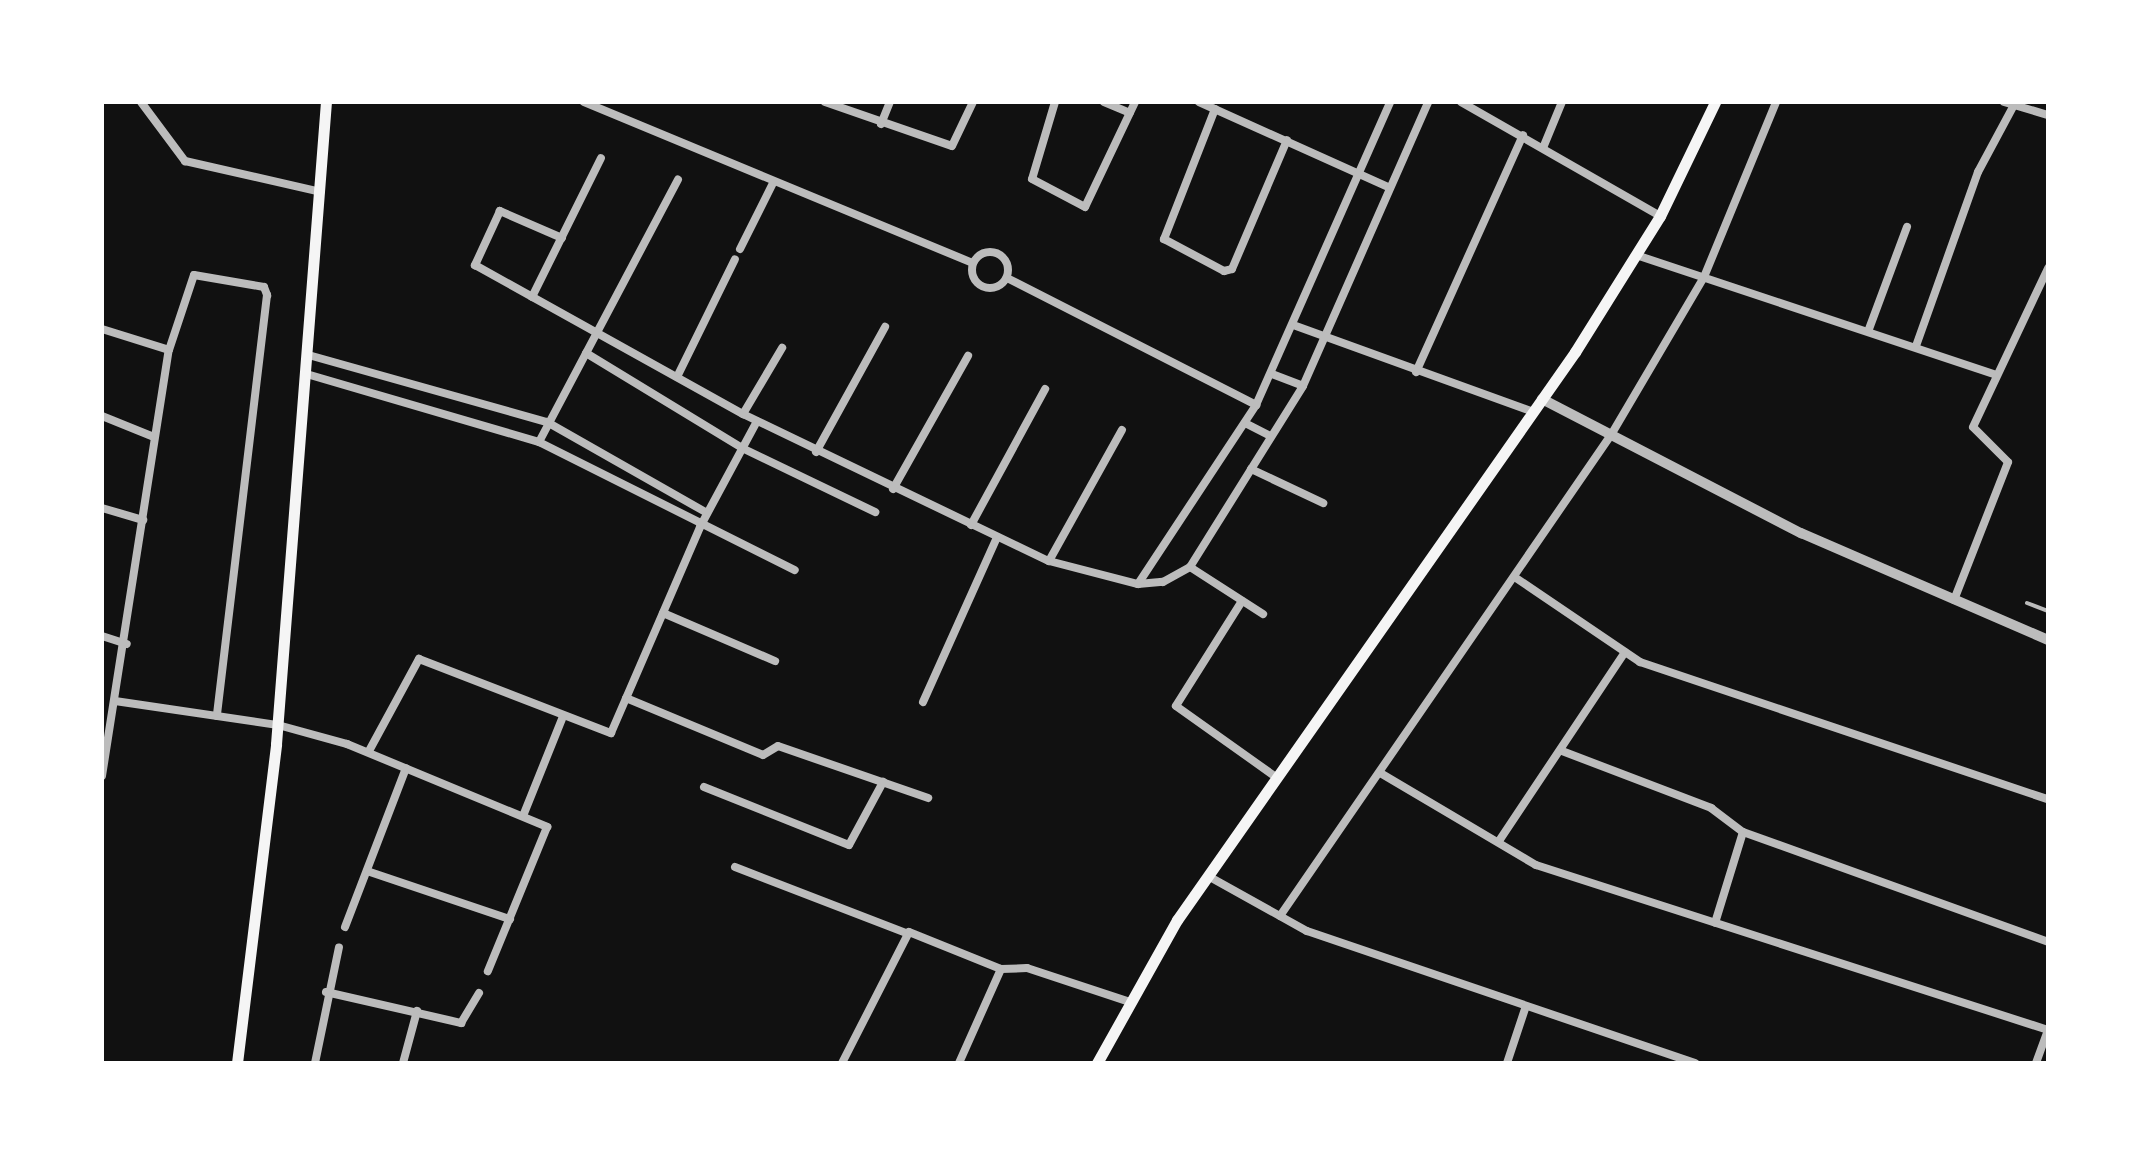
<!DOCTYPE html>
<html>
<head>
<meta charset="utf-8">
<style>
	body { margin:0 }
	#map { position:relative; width:2150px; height:1165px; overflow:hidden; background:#111; font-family:Raleway,sans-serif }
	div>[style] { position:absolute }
	.service>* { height:4px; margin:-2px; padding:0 2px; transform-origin:2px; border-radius:2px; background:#bcbcbc }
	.minor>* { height:8px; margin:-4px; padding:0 4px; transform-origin:4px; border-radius:4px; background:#bcbcbc }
	.minor>.ring { margin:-4px; padding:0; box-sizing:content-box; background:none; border:8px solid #bcbcbc; border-radius:50% }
	.tertiary>* { height:10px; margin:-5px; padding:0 5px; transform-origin:5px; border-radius:5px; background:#bcbcbc }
	.secondary>* { height:11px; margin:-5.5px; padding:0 5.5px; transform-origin:5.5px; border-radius:5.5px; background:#f5f5f5 }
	span { translate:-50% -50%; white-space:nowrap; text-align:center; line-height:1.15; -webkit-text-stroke:6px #fff; paint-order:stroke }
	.frame { position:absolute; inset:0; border:104px solid #fff; pointer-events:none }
</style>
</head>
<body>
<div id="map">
	<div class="service">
		<i style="left:2027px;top:603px;width:22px;rotate:21deg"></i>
	</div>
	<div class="minor">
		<i style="left:141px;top:102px;width:74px;rotate:53.3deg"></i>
		<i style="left:185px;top:161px;width:139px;rotate:12.8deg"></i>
		<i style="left:584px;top:102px;width:421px;rotate:22.5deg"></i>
		<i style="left:825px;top:102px;width:134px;rotate:19.1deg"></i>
		<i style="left:952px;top:146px;width:49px;rotate:-64.5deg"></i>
		<i style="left:1055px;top:102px;width:80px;rotate:106.6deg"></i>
		<i style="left:1032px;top:179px;width:60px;rotate:27.8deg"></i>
		<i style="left:1085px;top:207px;width:116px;rotate:-64.5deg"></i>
		<i style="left:1104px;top:102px;width:28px;rotate:23deg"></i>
		<i style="left:1199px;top:102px;width:207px;rotate:24.2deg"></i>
		<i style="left:1461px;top:102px;width:229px;rotate:29.8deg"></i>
		<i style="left:2004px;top:102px;width:46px;rotate:16.5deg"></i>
		<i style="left:1215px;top:109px;width:140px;rotate:111.4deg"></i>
		<i style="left:1164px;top:239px;width:68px;rotate:28.1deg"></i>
		<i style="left:1224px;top:271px;width:8px;rotate:-14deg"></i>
		<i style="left:1232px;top:269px;width:140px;rotate:-66.9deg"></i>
		<i style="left:881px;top:124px;width:24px;rotate:-68deg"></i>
		<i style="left:1543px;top:148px;width:50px;rotate:-67.6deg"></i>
		<i style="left:562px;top:238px;width:68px;rotate:-156.5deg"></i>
		<i style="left:500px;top:211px;width:60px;rotate:114.8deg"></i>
		<i style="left:475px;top:265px;width:307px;rotate:29.1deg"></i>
		<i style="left:743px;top:414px;width:339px;rotate:25.7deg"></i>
		<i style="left:1049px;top:561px;width:92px;rotate:14.5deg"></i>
		<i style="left:1138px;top:584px;width:25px;rotate:-5deg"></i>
		<i style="left:1163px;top:582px;width:31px;rotate:-29deg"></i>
		<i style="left:1190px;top:567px;width:213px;rotate:-58deg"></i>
		<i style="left:1303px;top:386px;width:310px;rotate:-66.2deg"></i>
		<i style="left:740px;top:249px;width:74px;rotate:-63.4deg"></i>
		<i class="ring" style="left:972px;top:252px;width:28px;height:28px"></i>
		<i style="left:1636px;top:255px;width:380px;rotate:18.4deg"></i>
		<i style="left:1007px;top:278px;width:280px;rotate:27deg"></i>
		<i style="left:532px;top:297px;width:155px;rotate:-63.6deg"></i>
		<i style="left:1296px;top:326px;width:252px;rotate:19.9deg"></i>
		<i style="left:102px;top:329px;width:70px;rotate:17.4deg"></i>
		<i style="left:1869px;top:329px;width:109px;rotate:-69.6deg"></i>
		<i style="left:1916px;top:346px;width:185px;rotate:-70.4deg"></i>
		<i style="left:1978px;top:172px;width:76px;rotate:-61.8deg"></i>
		<i style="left:586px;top:353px;width:183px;rotate:31.3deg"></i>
		<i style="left:742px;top:448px;width:148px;rotate:25.7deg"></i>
		<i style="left:312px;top:356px;width:244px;rotate:15.7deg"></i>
		<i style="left:547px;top:422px;width:184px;rotate:29.6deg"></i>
		<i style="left:1416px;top:372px;width:260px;rotate:-65.7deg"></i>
		<i style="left:1272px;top:374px;width:33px;rotate:21deg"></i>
		<i style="left:310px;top:375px;width:239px;rotate:16.3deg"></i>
		<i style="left:539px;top:442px;width:286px;rotate:26.6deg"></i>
		<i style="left:677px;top:377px;width:131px;rotate:-63.8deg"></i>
		<i style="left:743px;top:414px;width:77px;rotate:-59.4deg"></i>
		<i style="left:102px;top:416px;width:56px;rotate:22deg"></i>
		<i style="left:1245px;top:423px;width:28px;rotate:27deg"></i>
		<i style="left:539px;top:442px;width:297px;rotate:-62.1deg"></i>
		<i style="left:816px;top:452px;width:143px;rotate:-61.1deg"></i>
		<i style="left:1251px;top:469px;width:80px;rotate:25.3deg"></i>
		<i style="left:893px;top:489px;width:153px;rotate:-60.6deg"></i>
		<i style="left:102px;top:508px;width:43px;rotate:16.3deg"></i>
		<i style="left:971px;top:525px;width:155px;rotate:-61.4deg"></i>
		<i style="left:1049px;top:561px;width:150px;rotate:-60.9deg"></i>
		<i style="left:1190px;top:567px;width:87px;rotate:32.8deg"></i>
		<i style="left:1516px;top:578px;width:150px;rotate:34.1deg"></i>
		<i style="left:1640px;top:662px;width:430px;rotate:18.6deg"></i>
		<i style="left:1138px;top:584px;width:214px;rotate:-56.6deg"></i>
		<i style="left:1256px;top:405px;width:331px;rotate:-66.1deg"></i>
		<i style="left:1954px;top:600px;width:148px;rotate:-68.6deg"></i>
		<i style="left:2008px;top:462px;width:49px;rotate:-135deg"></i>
		<i style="left:1973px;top:427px;width:176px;rotate:-64.7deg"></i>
		<i style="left:1242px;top:601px;width:124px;rotate:122.2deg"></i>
		<i style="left:1176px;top:706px;width:123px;rotate:35.4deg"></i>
		<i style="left:663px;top:613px;width:122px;rotate:23.2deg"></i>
		<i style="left:102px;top:636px;width:26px;rotate:18deg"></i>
		<i style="left:626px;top:698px;width:148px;rotate:22.6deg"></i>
		<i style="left:763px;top:755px;width:17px;rotate:-31deg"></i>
		<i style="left:778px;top:746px;width:159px;rotate:19.1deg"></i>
		<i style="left:115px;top:701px;width:165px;rotate:8.4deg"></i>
		<i style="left:278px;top:725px;width:72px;rotate:15.4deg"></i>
		<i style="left:347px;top:744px;width:217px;rotate:22.5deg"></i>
		<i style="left:547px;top:827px;width:156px;rotate:112.3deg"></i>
		<i style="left:923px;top:702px;width:181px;rotate:-65.8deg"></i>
		<i style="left:369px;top:751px;width:105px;rotate:-61.5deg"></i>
		<i style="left:419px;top:659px;width:206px;rotate:21.1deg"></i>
		<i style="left:611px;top:733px;width:224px;rotate:-66.6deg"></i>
		<i style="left:700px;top:527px;width:120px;rotate:-61.7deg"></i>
		<i style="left:1562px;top:751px;width:160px;rotate:20.9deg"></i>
		<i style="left:1711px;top:808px;width:40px;rotate:37deg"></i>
		<i style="left:1743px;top:832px;width:95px;rotate:107.1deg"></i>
		<i style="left:1382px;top:774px;width:179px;rotate:30.6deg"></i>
		<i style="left:1536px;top:865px;width:538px;rotate:17.86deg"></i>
		<i style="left:2048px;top:1030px;width:35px;rotate:110deg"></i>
		<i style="left:102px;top:776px;width:431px;rotate:-81.1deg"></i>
		<i style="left:169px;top:350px;width:79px;rotate:-71.6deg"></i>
		<i style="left:194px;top:275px;width:71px;rotate:9.7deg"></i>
		<i style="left:264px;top:287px;width:9px;rotate:69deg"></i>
		<i style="left:267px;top:295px;width:424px;rotate:96.8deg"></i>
		<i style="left:704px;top:787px;width:156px;rotate:21.8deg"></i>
		<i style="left:849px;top:845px;width:72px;rotate:-61.6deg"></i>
		<i style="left:523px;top:816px;width:105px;rotate:-68.1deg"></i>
		<i style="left:1743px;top:832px;width:324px;rotate:19.8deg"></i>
		<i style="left:1499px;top:841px;width:227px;rotate:-56.3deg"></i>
		<i style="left:735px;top:867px;width:183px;rotate:21.1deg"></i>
		<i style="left:367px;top:871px;width:151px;rotate:18.6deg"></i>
		<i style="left:1208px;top:876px;width:113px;rotate:29.1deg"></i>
		<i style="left:1307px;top:931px;width:410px;rotate:18.8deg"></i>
		<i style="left:1280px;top:916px;width:584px;rotate:-55.47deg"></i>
		<i style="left:1611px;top:435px;width:183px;rotate:-59.5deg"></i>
		<i style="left:1704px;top:277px;width:189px;rotate:-67.6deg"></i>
		<i style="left:345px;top:927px;width:170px;rotate:-69deg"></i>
		<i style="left:1001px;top:969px;width:26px;rotate:-2deg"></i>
		<i style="left:1027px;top:968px;width:108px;rotate:18.3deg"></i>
		<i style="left:326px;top:992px;width:139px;rotate:12.9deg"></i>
		<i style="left:461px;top:1023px;width:35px;rotate:-59deg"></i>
		<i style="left:315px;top:1063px;width:118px;rotate:-78.3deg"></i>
		<i style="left:403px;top:1063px;width:54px;rotate:-74.9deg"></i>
		<i style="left:842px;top:1063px;width:147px;rotate:-62.9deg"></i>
		<i style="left:909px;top:932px;width:99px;rotate:21.9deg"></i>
		<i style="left:1001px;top:969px;width:103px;rotate:114.1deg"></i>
		<i style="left:1507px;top:1063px;width:60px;rotate:-71.6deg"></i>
	</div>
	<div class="tertiary">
		<i style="left:1542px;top:399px;width:292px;rotate:27.4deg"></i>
		<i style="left:1801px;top:533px;width:269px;rotate:23.4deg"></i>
	</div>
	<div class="secondary">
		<i style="left:237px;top:1063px;width:321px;rotate:-83deg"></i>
		<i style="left:276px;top:744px;width:644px;rotate:-85.55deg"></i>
		<i style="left:1097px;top:1063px;width:164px;rotate:-60.8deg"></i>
		<i style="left:1177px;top:920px;width:694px;rotate:-54.98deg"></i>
		<i style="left:1575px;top:352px;width:160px;rotate:-58deg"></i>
		<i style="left:1660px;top:216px;width:127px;rotate:-64.2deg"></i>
	</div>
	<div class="frame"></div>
</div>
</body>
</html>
